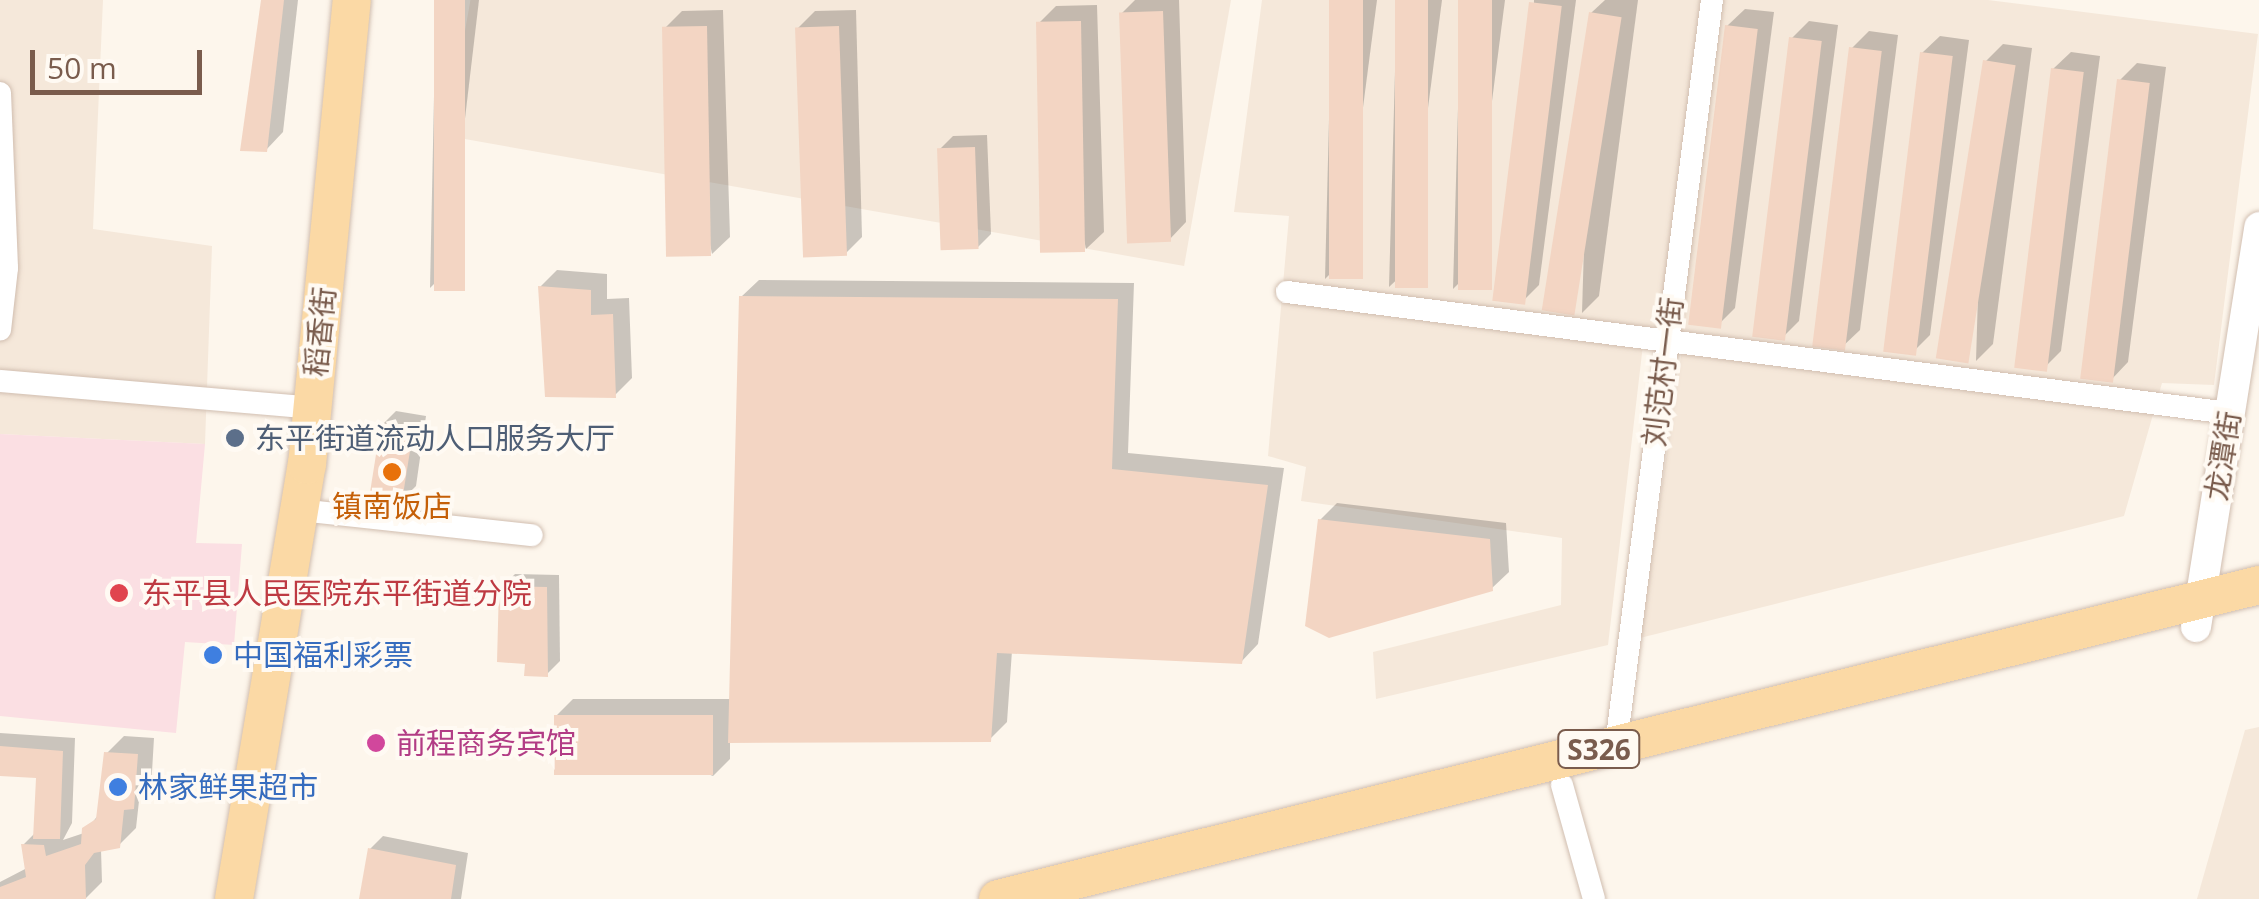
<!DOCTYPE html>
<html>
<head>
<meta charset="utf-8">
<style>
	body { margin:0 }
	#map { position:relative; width:2259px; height:899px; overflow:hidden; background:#fdf6ec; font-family:"Open Sans","Noto Sans SC",sans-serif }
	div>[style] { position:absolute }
	.residential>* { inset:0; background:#f5e8da; transform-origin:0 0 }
	.medical>* { inset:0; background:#fbdfe3 }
	.shadow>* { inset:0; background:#0003 }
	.building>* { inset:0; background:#f3d5c3; transform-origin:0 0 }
	.roads { filter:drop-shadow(0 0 2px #d1beb0) drop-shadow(0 0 2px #d1beb0) }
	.minor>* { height:22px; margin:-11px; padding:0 11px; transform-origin:11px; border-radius:11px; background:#fff }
	.tertiary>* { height:30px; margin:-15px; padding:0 15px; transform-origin:15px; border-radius:15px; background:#fff }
	.primary>* { height:38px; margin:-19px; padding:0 19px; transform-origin:19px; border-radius:19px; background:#fbd9a5 }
	.dots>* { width:28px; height:28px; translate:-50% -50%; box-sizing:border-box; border:5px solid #fffaf3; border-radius:50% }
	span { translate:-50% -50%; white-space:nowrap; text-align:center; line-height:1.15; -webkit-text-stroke:8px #fffaf3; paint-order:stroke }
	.shield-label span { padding:2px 8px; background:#fffaf3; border:2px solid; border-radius:8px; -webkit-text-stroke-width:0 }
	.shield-label { font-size:28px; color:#7a5c4d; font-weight:700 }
	.street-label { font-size:30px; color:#7a5c4d }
	.service-label { font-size:30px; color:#4e5e75 }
	.left { translate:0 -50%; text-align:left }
	.food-label { font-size:30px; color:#c56008 }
	.health-label { font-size:30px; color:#be3a42 }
	.shop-label { font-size:30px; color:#366cbe }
	.hotel-label { font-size:30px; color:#b23c85 }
	.scale { position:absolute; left:30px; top:50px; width:172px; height:45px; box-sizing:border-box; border:5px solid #7a5c4d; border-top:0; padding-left:12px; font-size:30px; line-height:35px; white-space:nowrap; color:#7a5c4d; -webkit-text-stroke:8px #fffaf3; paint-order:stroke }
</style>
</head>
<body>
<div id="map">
	<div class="residential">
		<i style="clip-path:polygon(0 0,103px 0,93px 229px,212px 246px,205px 444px,0 434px)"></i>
		<i style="left:1231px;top:0;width:270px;height:749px;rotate:100deg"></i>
		<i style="clip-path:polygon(1262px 0,1988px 0,2258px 34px,2214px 385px,2162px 383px,2124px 516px,1640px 638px,1683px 342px,1644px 336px,1608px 645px,1376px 699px,1373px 652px,1561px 605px,1562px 538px,1301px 501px,1306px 467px,1268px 456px,1289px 216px,1234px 212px)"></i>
		<i style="clip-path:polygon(2259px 727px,2259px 899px,2197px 899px,2245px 730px)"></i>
	</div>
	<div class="medical">
		<i style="clip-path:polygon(0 434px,205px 444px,196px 543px,242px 544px,234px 645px,185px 642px,176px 733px,0 716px)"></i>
	</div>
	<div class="shadow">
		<i style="clip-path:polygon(264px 0,298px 0,283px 132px,266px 150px)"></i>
		<i style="clip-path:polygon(436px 0,479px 0,447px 271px,430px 288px)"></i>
		<i style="clip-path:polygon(1135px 0,1179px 0,1186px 222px,1169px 240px,1121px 14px)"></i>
		<i style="clip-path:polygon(1332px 0,1377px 0,1343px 261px,1325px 279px)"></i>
		<i style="clip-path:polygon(1397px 0,1442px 0,1407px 270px,1389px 287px)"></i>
		<i style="clip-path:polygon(1461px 0,1505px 0,1470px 272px,1453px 289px)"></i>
		<i style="clip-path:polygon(1534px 0,1576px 0,1539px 285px,1522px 302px)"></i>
		<i style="clip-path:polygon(1605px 0,1638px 0,1599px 296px,1582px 313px,1591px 13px)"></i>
		<i style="clip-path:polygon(1097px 5px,1104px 232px,1086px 249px,1039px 23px,1056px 6px)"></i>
		<i style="clip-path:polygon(1745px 9px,1774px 12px,1735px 308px,1718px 325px,1727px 26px)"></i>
		<i style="clip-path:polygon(723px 10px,730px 237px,712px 254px,665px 28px,682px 11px)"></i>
		<i style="clip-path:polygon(856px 10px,862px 237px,845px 254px,798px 28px,815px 11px)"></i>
		<i style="clip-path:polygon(1809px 21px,1838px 25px,1799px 321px,1782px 338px,1792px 38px)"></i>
		<i style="clip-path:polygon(1869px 31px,1898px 35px,1860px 330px,1842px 347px,1852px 48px)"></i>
		<i style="clip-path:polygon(1940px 36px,1969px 40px,1930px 335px,1913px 352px,1922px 53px)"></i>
		<i style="clip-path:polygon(2003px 44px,2032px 48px,1993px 344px,1976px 361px,1985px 62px)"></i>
		<i style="clip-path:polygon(2071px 52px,2100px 56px,2061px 351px,2044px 368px,2053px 69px)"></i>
		<i style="clip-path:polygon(2137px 63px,2166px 67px,2128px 362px,2111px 380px,2120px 80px)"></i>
		<i style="clip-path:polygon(987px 135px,991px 234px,978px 247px,940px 149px,953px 136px)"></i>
		<i style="clip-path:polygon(557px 270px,607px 274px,607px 299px,629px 298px,632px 378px,615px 395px,540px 287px)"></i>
		<i style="clip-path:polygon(759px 280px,1134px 283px,1128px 453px,1284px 468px,1258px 644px,1241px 662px,1012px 651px,1007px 722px,990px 739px,730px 740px,730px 759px,713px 776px,556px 716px,573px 699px,732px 699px,741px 297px)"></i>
		<i style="clip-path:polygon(396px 411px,426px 416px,416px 486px,403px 499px,383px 424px)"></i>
		<i style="clip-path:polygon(1337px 503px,1506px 523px,1509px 572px,1491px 589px,1320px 520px)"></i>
		<i style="clip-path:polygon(515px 574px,559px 575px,560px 661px,547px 674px,527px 661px,502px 587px)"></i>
		<i style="clip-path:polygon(0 733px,75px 738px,72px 823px,63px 840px,84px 833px,99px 814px,107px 753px,124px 736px,154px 738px,151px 789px,139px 801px,136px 828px,118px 846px,101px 849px,102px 882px,85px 899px,0 899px,0 882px,27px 868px,23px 845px,36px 832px,38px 776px,0 774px)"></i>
		<i style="clip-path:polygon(383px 836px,468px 853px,461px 899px,362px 899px,370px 849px)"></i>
	</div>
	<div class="building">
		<i style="clip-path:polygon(261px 0,284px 0,267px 152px,240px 151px)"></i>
		<i style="left:434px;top:0;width:31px;height:291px"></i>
		<i style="left:1329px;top:0;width:34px;height:279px"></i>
		<i style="left:1395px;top:0;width:33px;height:288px"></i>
		<i style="left:1458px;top:0;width:34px;height:290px"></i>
		<i style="left:1529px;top:2px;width:33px;height:301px;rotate:7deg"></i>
		<i style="left:1163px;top:11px;width:231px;height:44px;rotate:88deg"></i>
		<i style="left:1589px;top:12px;width:33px;height:302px;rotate:9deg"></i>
		<i style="left:1081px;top:21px;width:231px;height:45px;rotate:89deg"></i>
		<i style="left:1725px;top:25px;width:33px;height:302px;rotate:7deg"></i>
		<i style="left:707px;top:26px;width:230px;height:45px;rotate:89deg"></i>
		<i style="left:839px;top:26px;width:230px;height:44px;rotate:88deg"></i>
		<i style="left:1789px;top:37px;width:33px;height:302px;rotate:7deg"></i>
		<i style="left:1849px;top:47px;width:33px;height:302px;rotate:7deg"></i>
		<i style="left:1920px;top:52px;width:33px;height:302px;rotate:7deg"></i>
		<i style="left:1983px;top:60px;width:33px;height:302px;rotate:9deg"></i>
		<i style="left:2051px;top:68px;width:33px;height:302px;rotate:7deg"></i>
		<i style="left:2117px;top:79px;width:33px;height:302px;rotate:7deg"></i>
		<i style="left:975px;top:147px;width:102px;height:38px;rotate:88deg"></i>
		<i style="clip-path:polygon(538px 286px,591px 290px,591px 315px,613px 314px,616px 398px,545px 397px)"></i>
		<i style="clip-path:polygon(739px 296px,1118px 299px,1112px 469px,1268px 485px,1242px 664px,997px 653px,991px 742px,728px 743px)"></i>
		<i style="left:381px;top:423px;width:33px;height:75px;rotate:9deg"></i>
		<i style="clip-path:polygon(1318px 519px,1490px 539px,1493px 591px,1329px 638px,1305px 626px)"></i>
		<i style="clip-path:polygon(499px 586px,547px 587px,548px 677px,524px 676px,525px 664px,497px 662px)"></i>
		<i style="left:554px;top:715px;width:159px;height:60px"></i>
		<i style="clip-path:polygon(0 746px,63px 751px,60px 839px,33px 839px,36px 778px,0 776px)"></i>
		<i style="clip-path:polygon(104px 752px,138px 754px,134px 809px,124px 810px,120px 848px,94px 853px,85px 865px,86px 899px,0 899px,0 887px,26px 877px,21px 844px,44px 845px,46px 856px,81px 844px,82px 828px,96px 819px)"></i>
		<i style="clip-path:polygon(368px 848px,456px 865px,451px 899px,359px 899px)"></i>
	</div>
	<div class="roads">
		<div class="minor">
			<i style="left:0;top:93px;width:175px;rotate:87.7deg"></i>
			<i style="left:7px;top:268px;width:62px;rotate:96.4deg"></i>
			<i style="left:1287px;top:292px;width:950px;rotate:7.32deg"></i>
			<i style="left:0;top:381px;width:314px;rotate:4.9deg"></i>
			<i style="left:300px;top:510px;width:233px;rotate:6.2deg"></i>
			<i style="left:1616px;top:745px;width:751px;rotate:-82.66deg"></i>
			<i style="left:1562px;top:785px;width:118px;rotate:74.3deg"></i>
		</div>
		<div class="tertiary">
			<i style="left:2196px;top:627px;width:405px;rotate:-81deg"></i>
		</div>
		<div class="primary">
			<i style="left:234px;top:899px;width:440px;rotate:-80.5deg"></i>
			<i style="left:307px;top:465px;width:467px;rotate:-84.5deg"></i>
			<i style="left:998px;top:899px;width:1300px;rotate:-13.98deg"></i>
		</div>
	</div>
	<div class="dots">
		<i style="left:235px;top:438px;background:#5c6f8a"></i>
		<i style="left:392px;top:472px;background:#e8710a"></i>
		<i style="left:119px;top:593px;background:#e0444e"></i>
		<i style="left:213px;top:655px;background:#3f7fe0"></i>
		<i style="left:376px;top:743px;background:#d1479c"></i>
		<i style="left:118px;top:787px;background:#3f7fe0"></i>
	</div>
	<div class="shield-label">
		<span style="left:1599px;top:749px">S326</span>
	</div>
	<div class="street-label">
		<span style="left:320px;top:332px;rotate:-84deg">稻香街</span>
		<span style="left:1663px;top:372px;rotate:-83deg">刘范村一街</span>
		<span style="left:2223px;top:456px;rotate:-81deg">龙潭街</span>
	</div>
	<div class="service-label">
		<span class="left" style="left:255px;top:438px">东平街道流动人口服务大厅</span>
	</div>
	<div class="food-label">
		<span style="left:392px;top:506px">镇南饭店</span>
	</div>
	<div class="health-label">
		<span class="left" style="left:142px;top:593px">东平县人民医院东平街道分院</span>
	</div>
	<div class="shop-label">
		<span class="left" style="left:233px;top:655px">中国福利彩票</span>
		<span class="left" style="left:138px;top:787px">林家鲜果超市</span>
	</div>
	<div class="hotel-label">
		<span class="left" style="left:396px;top:743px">前程商务宾馆</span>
	</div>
	<div class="scale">50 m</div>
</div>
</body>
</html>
